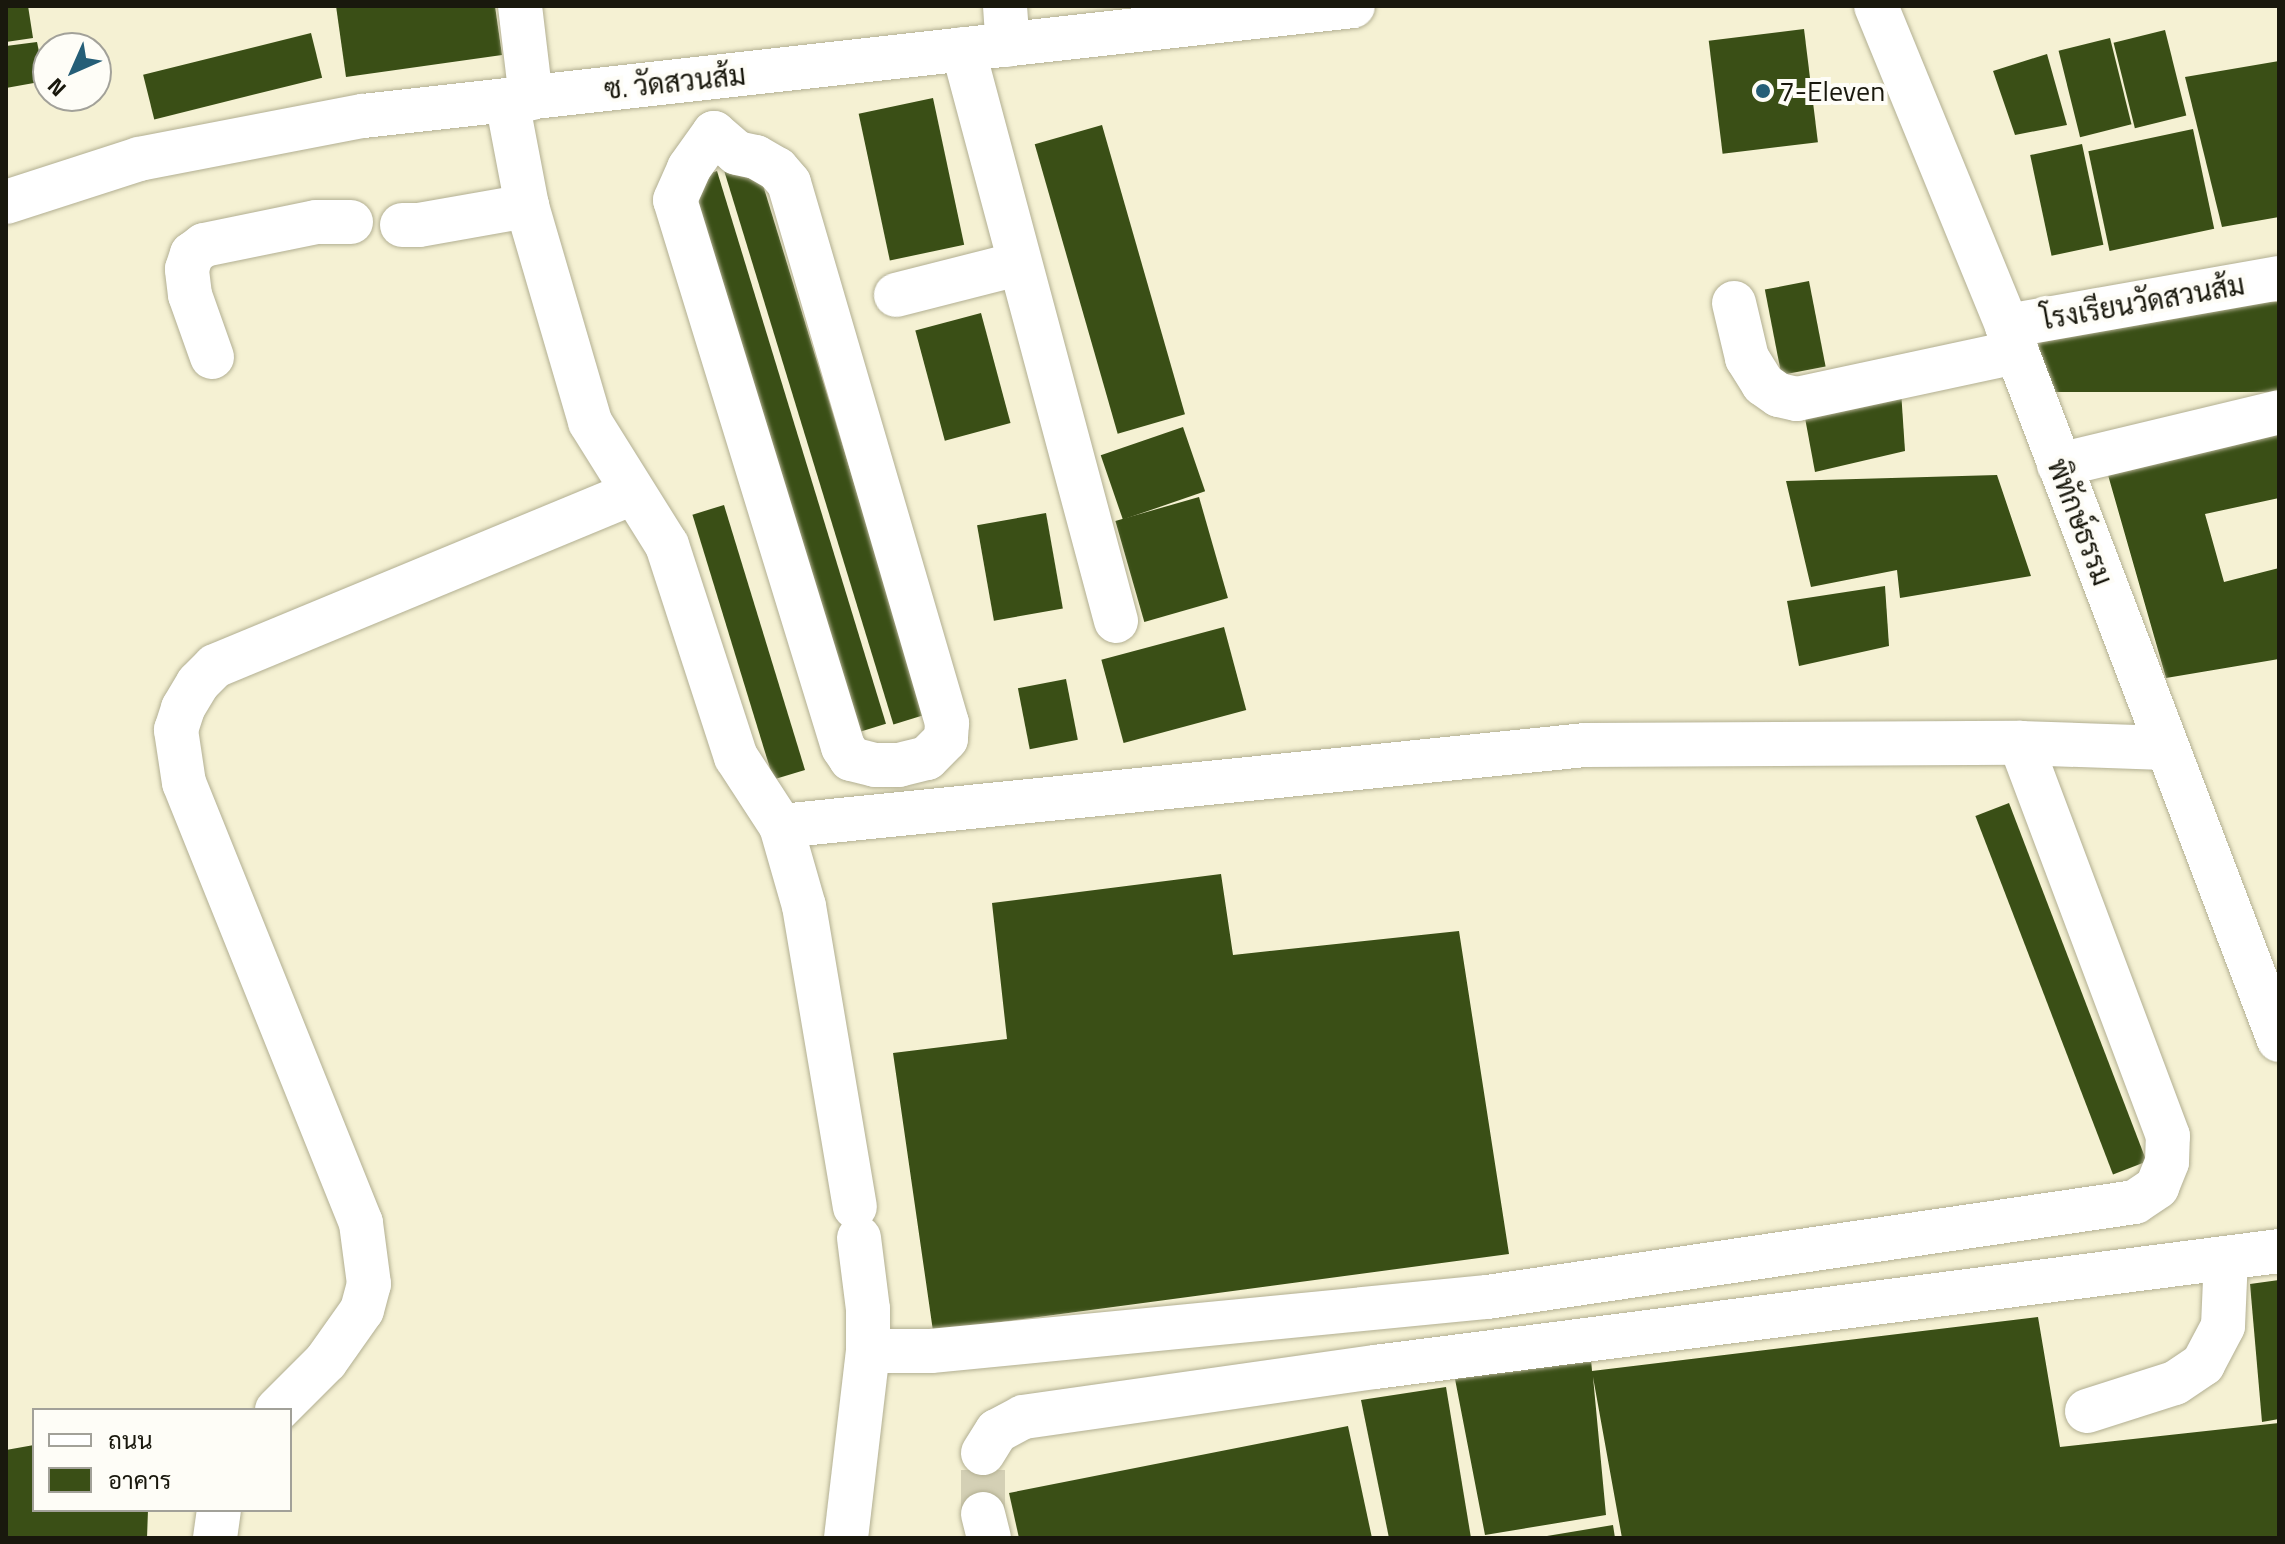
<!DOCTYPE html>
<html>
<head>
<meta charset="utf-8">
<style>
	body { margin:0 }
	#map { position:relative; width:2285px; height:1544px; overflow:hidden; background:#f5f1d3; font-family:"Titillium Web",Sarabun,sans-serif }
	div>[style] { position:absolute }
	.building>* { inset:0; background:#3a4f16; transform-origin:0 0 }
	.minor-tunnel>* { height:44px; margin-top:-22px; transform-origin:0; background:repeating-linear-gradient(90deg,#d4d0b5 0 44px,transparent 0 66px) }
	.roads { filter:drop-shadow(0 0 2px #b2af92) drop-shadow(0 0 2px #b2af92) }
	.minor>* { height:44px; margin:-22px; padding:0 22px; transform-origin:22px; border-radius:22px; background:#fff }
	.dots>* { width:22px; height:22px; translate:-50% -50%; box-sizing:border-box; border:4px solid #fefdf7; border-radius:50% }
	span { translate:-50% -50%; white-space:nowrap; text-align:center; line-height:1.15; -webkit-text-stroke:8px #fefdf7; paint-order:stroke }
	.street-label { font-size:28px; color:#19180d }
	.poi-label { font-size:28px; color:#19180d }
	.left { translate:0 -50%; text-align:left }
	.frame { position:absolute; inset:0; border:8px solid #19180d; pointer-events:none }
	.legend { position:absolute; left:32px; top:1408px; width:260px; height:104px; box-sizing:border-box; background:#fefdf7; border:2px solid #a2a199; margin:0; padding:10px 14px; list-style:none; font-size:24px; color:#19180d }
	.legend li { display:flex; align-items:center; gap:16px; height:40px }
	.legend b { width:40px; border:2px solid #a2a199 }
	.north { position:absolute; left:32px; top:32px; width:80px; height:80px; box-sizing:border-box; background:#fefdf7; border:2px solid #a2a199; border-radius:50%; rotate:225deg; font-size:22px; font-weight:700; line-height:32px; text-align:center; color:#19180d }
	.north::after { content:''; display:block; margin:auto; width:28px; height:36px; background:#255e77; clip-path:polygon(50% 0,100% 100%,50% 72%,0 100%) }
</style>
</head>
<body>
<div id="map">
	<div class="building">
		<i style="clip-path:polygon(6px 6px,28px 6px,33px 38px,6px 42px)"></i>
		<i style="clip-path:polygon(336px 6px,495px 6px,502px 55px,346px 77px)"></i>
		<i style="left:1804px;top:29px;width:114px;height:96px;rotate:83deg"></i>
		<i style="left:2165px;top:30px;width:88px;height:53px;rotate:76deg"></i>
		<i style="left:311px;top:33px;width:46px;height:173px;rotate:76deg"></i>
		<i style="left:2110px;top:38px;width:89px;height:53px;rotate:76deg"></i>
		<i style="clip-path:polygon(37px 42px,45px 81px,6px 88px,6px 46px)"></i>
		<i style="clip-path:polygon(2047px 54px,2067px 125px,2015px 135px,1993px 71px)"></i>
		<i style="clip-path:polygon(2279px 61px,2279px 217px,2222px 227px,2185px 77px)"></i>
		<i style="left:933px;top:98px;width:150px;height:76px;rotate:78deg"></i>
		<i style="left:1102px;top:125px;width:301px;height:70px;rotate:74deg"></i>
		<i style="left:2193px;top:129px;width:102px;height:107px;rotate:78deg"></i>
		<i style="left:2082px;top:144px;width:103px;height:53px;rotate:78deg"></i>
		<i style="left:756px;top:162px;width:578px;height:33px;rotate:73deg"></i>
		<i style="left:717px;top:171px;width:578px;height:33px;rotate:73deg"></i>
		<i style="left:1809px;top:281px;width:87px;height:45px;rotate:79deg"></i>
		<i style="left:2279px;top:302px;width:90px;height:246px;rotate:90deg"></i>
		<i style="left:981px;top:313px;width:114px;height:68px;rotate:75deg"></i>
		<i style="clip-path:polygon(1901px 391px,1905px 451px,1815px 472px,1803px 407px)"></i>
		<i style="left:1183px;top:427px;width:68px;height:87px;rotate:71deg"></i>
		<i style="clip-path:polygon(2279px 428px,2279px 498px,2205px 514px,2224px 582px,2279px 568px,2279px 659px,2166px 678px,2106px 468px)"></i>
		<i style="clip-path:polygon(1997px 475px,2031px 576px,1900px 598px,1897px 570px,1811px 587px,1786px 481px)"></i>
		<i style="left:1199px;top:497px;width:105px;height:87px;rotate:74deg"></i>
		<i style="left:724px;top:505px;width:277px;height:33px;rotate:73deg"></i>
		<i style="left:1046px;top:513px;width:97px;height:70px;rotate:80deg"></i>
		<i style="clip-path:polygon(1885px 586px,1889px 646px,1799px 666px,1787px 601px)"></i>
		<i style="left:1224px;top:627px;width:86px;height:127px;rotate:75deg"></i>
		<i style="left:1066px;top:679px;width:62px;height:49px;rotate:79deg"></i>
		<i style="left:2009px;top:803px;width:384px;height:36px;rotate:69deg"></i>
		<i style="clip-path:polygon(1221px 874px,1233px 955px,1459px 931px,1509px 1254px,933px 1331px,893px 1053px,1007px 1039px,992px 903px)"></i>
		<i style="clip-path:polygon(2279px 1280px,2279px 1419px,2262px 1422px,2250px 1284px)"></i>
		<i style="clip-path:polygon(2038px 1317px,2060px 1447px,2279px 1423px,2279px 1538px,1622px 1538px,1593px 1377px,1606px 1515px,1485px 1535px,1455px 1379px,1591px 1359px,1592px 1371px)"></i>
		<i style="clip-path:polygon(1446px 1387px,1471px 1538px,1389px 1538px,1361px 1400px)"></i>
		<i style="clip-path:polygon(1348px 1426px,1372px 1538px,1019px 1538px,1009px 1493px)"></i>
		<i style="clip-path:polygon(34px 1445px,34px 1510px,148px 1510px,147px 1538px,6px 1538px,6px 1450px)"></i>
		<i style="clip-path:polygon(1613px 1525px,1615px 1538px,1547px 1538px,1547px 1536px)"></i>
	</div>
	<div class="minor-tunnel">
		<i style="left:983px;top:1514px;width:61px;rotate:-90deg"></i>
	</div>
	<div class="roads">
		<div class="minor">
			<i style="left:520px;top:6px;width:93px;rotate:83.2deg"></i>
			<i style="left:1005px;top:6px;width:39px;rotate:86deg"></i>
			<i style="left:1876px;top:6px;width:346px;rotate:67.7deg"></i>
			<i style="left:2007px;top:326px;width:764px;rotate:69.15deg"></i>
			<i style="left:963px;top:49px;width:592px;rotate:75.02deg"></i>
			<i style="left:507px;top:101px;width:107px;rotate:79.2deg"></i>
			<i style="left:527px;top:206px;width:225px;rotate:73.7deg"></i>
			<i style="left:590px;top:422px;width:145px;rotate:58deg"></i>
			<i style="left:667px;top:545px;width:223px;rotate:72deg"></i>
			<i style="left:736px;top:757px;width:82px;rotate:56.9deg"></i>
			<i style="left:781px;top:826px;width:83px;rotate:74deg"></i>
			<i style="left:804px;top:906px;width:305px;rotate:80.4deg"></i>
			<i style="left:714px;top:133px;width:30px;rotate:41deg"></i>
			<i style="left:737px;top:153px;width:19px;rotate:12deg"></i>
			<i style="left:756px;top:157px;width:24px;rotate:30deg"></i>
			<i style="left:777px;top:169px;width:18px;rotate:49deg"></i>
			<i style="left:789px;top:183px;width:563px;rotate:73.69deg"></i>
			<i style="left:947px;top:723px;width:16px;rotate:94deg"></i>
			<i style="left:946px;top:739px;width:27px;rotate:135deg"></i>
			<i style="left:927px;top:758px;width:29px;rotate:166deg"></i>
			<i style="left:899px;top:765px;width:24px;rotate:180deg"></i>
			<i style="left:875px;top:765px;width:25px;rotate:-166deg"></i>
			<i style="left:851px;top:759px;width:14px;rotate:-124deg"></i>
			<i style="left:843px;top:747px;width:572px;rotate:-107.07deg"></i>
			<i style="left:675px;top:200px;width:35px;rotate:-66deg"></i>
			<i style="left:689px;top:168px;width:43px;rotate:-54.5deg"></i>
			<i style="left:6px;top:202px;width:140px;rotate:-17.9deg"></i>
			<i style="left:139px;top:159px;width:228px;rotate:-10.9deg"></i>
			<i style="left:363px;top:116px;width:996px;rotate:-6.34deg"></i>
			<i style="left:402px;top:225px;width:17px"></i>
			<i style="left:419px;top:225px;width:110px;rotate:-10deg"></i>
			<i style="left:896px;top:295px;width:126px;rotate:-14.3deg"></i>
			<i style="left:1734px;top:303px;width:57px;rotate:76.7deg"></i>
			<i style="left:1747px;top:358px;width:31px;rotate:58deg"></i>
			<i style="left:1763px;top:384px;width:19px;rotate:35deg"></i>
			<i style="left:1779px;top:395px;width:18px;rotate:13deg"></i>
			<i style="left:1797px;top:399px;width:225px;rotate:-12.1deg"></i>
			<i style="left:2007px;top:326px;width:276px;rotate:-10deg"></i>
			<i style="left:212px;top:357px;width:66px;rotate:-109.5deg"></i>
			<i style="left:190px;top:295px;width:26px;rotate:-97deg"></i>
			<i style="left:187px;top:269px;width:16px;rotate:-72deg"></i>
			<i style="left:192px;top:254px;width:15px;rotate:-37deg"></i>
			<i style="left:204px;top:245px;width:114px;rotate:-11.6deg"></i>
			<i style="left:316px;top:222px;width:35px"></i>
			<i style="left:2059px;top:465px;width:226px;rotate:-13.5deg"></i>
			<i style="left:781px;top:826px;width:808px;rotate:-5.75deg"></i>
			<i style="left:1585px;top:745px;width:435px;rotate:-0.3deg"></i>
			<i style="left:2020px;top:743px;width:145px;rotate:2deg"></i>
			<i style="left:859px;top:1238px;width:72px;rotate:82.8deg"></i>
			<i style="left:868px;top:1309px;width:42px;rotate:90deg"></i>
			<i style="left:868px;top:1351px;width:63px"></i>
			<i style="left:931px;top:1351px;width:559px;rotate:-5.55deg"></i>
			<i style="left:1487px;top:1297px;width:655px;rotate:-8.34deg"></i>
			<i style="left:2135px;top:1202px;width:27px;rotate:-34deg"></i>
			<i style="left:2157px;top:1187px;width:27px;rotate:-68deg"></i>
			<i style="left:2167px;top:1162px;width:26px;rotate:-88deg"></i>
			<i style="left:2168px;top:1136px;width:420px;rotate:-110.6deg"></i>
			<i style="left:277px;top:1410px;width:69px;rotate:-45deg"></i>
			<i style="left:326px;top:1361px;width:62px;rotate:-54.8deg"></i>
			<i style="left:362px;top:1310px;width:27px;rotate:-75deg"></i>
			<i style="left:369px;top:1284px;width:62px;rotate:-97.5deg"></i>
			<i style="left:361px;top:1223px;width:474px;rotate:-111.9deg"></i>
			<i style="left:184px;top:783px;width:54px;rotate:-98.6deg"></i>
			<i style="left:176px;top:730px;width:23px;rotate:-72deg"></i>
			<i style="left:183px;top:708px;width:29px;rotate:-59deg"></i>
			<i style="left:198px;top:683px;width:24px;rotate:-45deg"></i>
			<i style="left:215px;top:666px;width:451px;rotate:-22.5deg"></i>
			<i style="left:2087px;top:1411px;width:92px;rotate:-17.7deg"></i>
			<i style="left:2175px;top:1383px;width:34px;rotate:-34deg"></i>
			<i style="left:2203px;top:1364px;width:43px;rotate:-62.2deg"></i>
			<i style="left:2223px;top:1326px;width:68px;rotate:-87.5deg"></i>
			<i style="left:983px;top:1453px;width:26px;rotate:-58deg"></i>
			<i style="left:997px;top:1431px;width:30px;rotate:-28deg"></i>
			<i style="left:1023px;top:1417px;width:356px;rotate:-8.1deg"></i>
			<i style="left:1375px;top:1367px;width:911px;rotate:-7.31deg"></i>
			<i style="left:983px;top:1514px;width:25px;rotate:76deg"></i>
			<i style="left:215px;top:1538px;width:28px;rotate:-82deg"></i>
			<i style="left:846px;top:1538px;width:188px;rotate:-83.3deg"></i>
		</div>
	</div>
	<div class="dots">
		<i style="left:1763px;top:91px;background:#255e77"></i>
	</div>
	<div class="street-label">
		<span style="left:675px;top:82px;rotate:-6deg">ซ. วัดสวนส้ม</span>
		<span style="left:2143px;top:302px;rotate:-10deg">โรงเรียนวัดสวนส้ม</span>
		<span style="left:2080px;top:522px;rotate:69deg">พิทักษ์ธรรม</span>
	</div>
	<div class="poi-label">
		<span class="left" style="left:1779px;top:91px">7-Eleven</span>
	</div>
	<div class="frame"></div>
	<ul class="legend">
	<li><b style="height:10px;background:#fff"></b>ถนน</li>
	<li><b style="height:22px;background:#3a4f16"></b>อาคาร</li>
	</ul>
	<div class="north">N</div>
</div>
</body>
</html>
